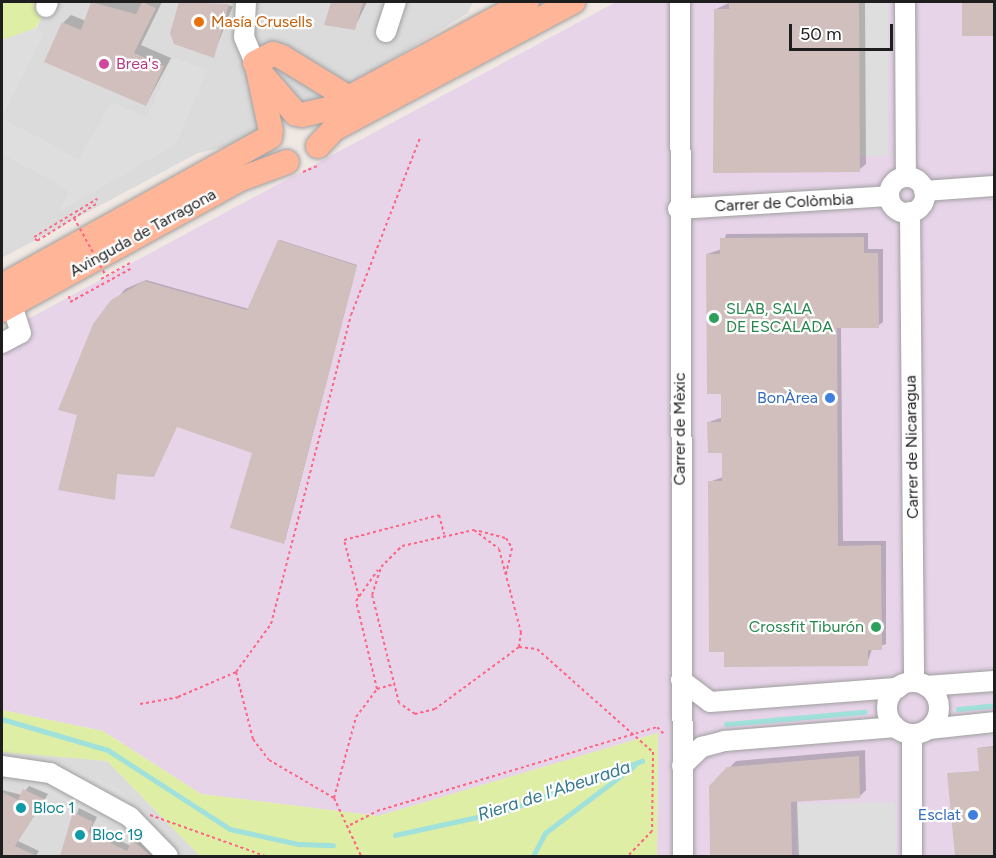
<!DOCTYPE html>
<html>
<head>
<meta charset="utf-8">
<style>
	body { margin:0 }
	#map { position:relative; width:996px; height:858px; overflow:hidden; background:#f0e8e3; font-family:Figtree,sans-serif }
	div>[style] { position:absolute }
	.residential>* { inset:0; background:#dcdbdb }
	.industrial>* { inset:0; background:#e7d4e9 }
	.grass>* { inset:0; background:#deeea5 }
	.parking>* { inset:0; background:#dedede; transform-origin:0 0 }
	.shadow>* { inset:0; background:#0003; transform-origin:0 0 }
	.stream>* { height:4.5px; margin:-2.25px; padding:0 2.25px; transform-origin:2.25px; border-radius:2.25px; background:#a0e1dc }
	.building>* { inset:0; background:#d0bfbc; transform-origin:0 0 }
	.path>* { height:2px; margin-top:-1px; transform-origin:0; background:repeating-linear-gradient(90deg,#ff6482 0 3px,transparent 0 6px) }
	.roads { filter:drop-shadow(0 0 2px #9f9f9f) drop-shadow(0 0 2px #9f9f9f) }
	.minor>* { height:20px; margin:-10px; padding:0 10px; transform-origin:10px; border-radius:10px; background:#fff }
	.minor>.ring { margin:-10px; padding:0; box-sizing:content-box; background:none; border:20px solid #fff; border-radius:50% }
	.major>* { height:24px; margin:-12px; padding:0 12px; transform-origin:12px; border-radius:12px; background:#ffb598 }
	.path-bridge>* { height:2px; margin-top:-1px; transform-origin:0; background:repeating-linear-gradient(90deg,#ff6482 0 3px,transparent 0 6px) }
	.dots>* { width:16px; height:16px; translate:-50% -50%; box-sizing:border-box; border:3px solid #fff; border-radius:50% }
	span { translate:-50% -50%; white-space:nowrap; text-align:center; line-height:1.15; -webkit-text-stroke:4.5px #fff; paint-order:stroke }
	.food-label { font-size:16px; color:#c56008 }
	.left { translate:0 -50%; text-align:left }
	.hotel-label { font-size:16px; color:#b23c85 }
	.street-label { font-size:16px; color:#1e1e1e }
	.leisure-label { font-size:16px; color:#27864d }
	.right { translate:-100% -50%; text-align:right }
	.shop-label { font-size:16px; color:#366cbe }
	.culture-label { font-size:16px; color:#0d838f }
	.water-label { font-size:18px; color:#367a8c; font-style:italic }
	.frame { position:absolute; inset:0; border:3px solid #1e1e1e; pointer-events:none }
	.scale { position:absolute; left:789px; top:24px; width:104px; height:27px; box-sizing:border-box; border:3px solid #1e1e1e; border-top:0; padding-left:8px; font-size:18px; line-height:21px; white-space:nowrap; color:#1e1e1e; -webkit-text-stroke:4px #fff; paint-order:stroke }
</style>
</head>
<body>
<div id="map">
	<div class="residential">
		<i style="clip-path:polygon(34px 2px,473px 2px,468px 13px,352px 84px,225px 147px,198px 153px,2px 258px,2px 40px,37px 28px,45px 7px)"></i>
		<i style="clip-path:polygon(17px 750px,107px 761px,200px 856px,2px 856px,2px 752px)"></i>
	</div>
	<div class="industrial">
		<i style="clip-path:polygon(616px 2px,994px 2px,994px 856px,657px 856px,658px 733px,378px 816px,201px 794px,103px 731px,2px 710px,2px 333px)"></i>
	</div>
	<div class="grass">
		<i style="clip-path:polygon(2px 2px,34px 2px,46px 7px,36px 28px,2px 40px)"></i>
		<i style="clip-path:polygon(2px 710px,103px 731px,201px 794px,378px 816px,658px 733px,657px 856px,200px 856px,107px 761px,2px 752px)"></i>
	</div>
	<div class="parking">
		<i style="left:859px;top:2px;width:29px;height:154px"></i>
		<i style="clip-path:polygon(36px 28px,44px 33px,2px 117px,2px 40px)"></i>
		<i style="clip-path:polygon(173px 57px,207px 70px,176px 144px,59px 212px,69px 190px,2px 154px,2px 118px,79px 159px,111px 102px,147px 117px)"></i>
		<i style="clip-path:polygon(49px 758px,123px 791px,137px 809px,121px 828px,23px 781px)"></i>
		<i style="left:895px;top:802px;width:54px;height:99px;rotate:89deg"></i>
	</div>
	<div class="shadow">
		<i style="clip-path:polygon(94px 2px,162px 2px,141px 45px,171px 58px,146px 105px,63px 23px,71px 15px,86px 21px)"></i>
		<i style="clip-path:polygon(181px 2px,233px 6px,213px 56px,171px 33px)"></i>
		<i style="clip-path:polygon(332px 2px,367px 2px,354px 29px,326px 23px)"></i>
		<i style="clip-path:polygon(865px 2px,866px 164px,859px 170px,716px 9px,731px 2px)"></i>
		<i style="left:964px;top:2px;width:30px;height:32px"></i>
		<i style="clip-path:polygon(868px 233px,868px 249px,883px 249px,883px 322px,878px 326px,841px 327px,843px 541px,886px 541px,886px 644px,872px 649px,867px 664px,709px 482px,723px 477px,723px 451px,709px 422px,723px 417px,722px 392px,707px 254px,722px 249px,726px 234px)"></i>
		<i style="clip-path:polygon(280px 240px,357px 265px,285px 541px,254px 452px,177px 425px,117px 472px,114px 498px,78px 414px,95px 325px,125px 289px,146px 280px,249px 309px)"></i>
		<i style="clip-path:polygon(994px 746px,994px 856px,957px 856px,949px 774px,980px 771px,978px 748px)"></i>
		<i style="clip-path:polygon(865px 750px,866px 790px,859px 797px,797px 800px,799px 856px,712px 856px,710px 787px,736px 761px)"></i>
		<i style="clip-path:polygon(29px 786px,48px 794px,18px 841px,39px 851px,36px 856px,2px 856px,6px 816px,2px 814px,2px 790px,22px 795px)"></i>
		<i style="clip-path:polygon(79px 808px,97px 817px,92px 827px,131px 846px,138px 837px,155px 851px,151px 856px,62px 854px)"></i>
	</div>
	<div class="stream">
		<i style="left:958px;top:709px;width:36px;rotate:-6deg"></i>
		<i style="left:2px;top:719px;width:110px;rotate:16.3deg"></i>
		<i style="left:108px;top:750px;width:145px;rotate:32.9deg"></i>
		<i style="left:230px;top:829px;width:71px;rotate:12.3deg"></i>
		<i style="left:299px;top:844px;width:34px;rotate:2deg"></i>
		<i style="left:726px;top:724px;width:139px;rotate:-5deg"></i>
		<i style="left:395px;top:835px;width:113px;rotate:-12.3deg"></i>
		<i style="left:505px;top:811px;width:146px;rotate:-20.1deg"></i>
		<i style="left:533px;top:856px;width:26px;rotate:-62deg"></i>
		<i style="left:545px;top:833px;width:111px;rotate:-37deg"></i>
	</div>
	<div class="building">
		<i style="clip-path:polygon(91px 2px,136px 14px,142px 2px,156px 8px,134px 53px,164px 66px,146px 106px,44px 62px,62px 22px,81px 30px)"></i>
		<i style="clip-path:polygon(179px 2px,229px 4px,214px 58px,174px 44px,170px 33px)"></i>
		<i style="clip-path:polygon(331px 2px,363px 2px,355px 30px,324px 25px)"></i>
		<i style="clip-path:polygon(729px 2px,859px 2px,860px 172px,713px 173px,714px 9px,729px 9px)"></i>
		<i style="left:962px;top:2px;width:32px;height:34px"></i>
		<i style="clip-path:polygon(864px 237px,864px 253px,878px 253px,879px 328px,837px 328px,838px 546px,881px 545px,882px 650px,868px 650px,868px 666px,724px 667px,724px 652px,709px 652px,708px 481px,722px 481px,722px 453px,708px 453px,707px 422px,721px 422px,721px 394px,707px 394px,706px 254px,720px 254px,720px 238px)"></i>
		<i style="clip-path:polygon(278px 240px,357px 266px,284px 544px,230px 528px,252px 453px,177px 427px,154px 477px,117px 474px,115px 500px,58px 490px,77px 415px,58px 410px,93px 324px,111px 300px,144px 281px,247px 310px)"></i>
		<i style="clip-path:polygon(994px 747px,994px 856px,955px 856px,947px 773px,979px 771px,977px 748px)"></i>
		<i style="clip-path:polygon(859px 756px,860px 798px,791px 802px,792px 856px,710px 856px,709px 786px,727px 767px)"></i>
		<i style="clip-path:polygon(23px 789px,44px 799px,15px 846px,37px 856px,2px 856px,2px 792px,18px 800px)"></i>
		<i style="clip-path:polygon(73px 812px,93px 822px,88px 832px,127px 851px,132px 840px,152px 856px,60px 856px)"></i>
	</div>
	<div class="path">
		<i style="left:303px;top:172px;width:15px;rotate:-23deg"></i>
		<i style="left:96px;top:204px;width:70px;rotate:147.9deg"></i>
		<i style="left:37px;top:241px;width:5px;rotate:-127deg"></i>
		<i style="left:34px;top:237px;width:74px;rotate:-31.1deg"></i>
		<i style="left:101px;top:279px;width:33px;rotate:-29deg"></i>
		<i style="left:69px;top:296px;width:6px;rotate:81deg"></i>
		<i style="left:70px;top:302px;width:71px;rotate:-28.7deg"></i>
		<i style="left:474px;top:530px;width:31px;rotate:37deg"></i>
		<i style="left:499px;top:549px;width:86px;rotate:75.2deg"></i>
		<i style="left:521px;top:632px;width:15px;rotate:98deg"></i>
		<i style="left:519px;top:647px;width:104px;rotate:143.6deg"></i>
		<i style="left:435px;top:709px;width:21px;rotate:166deg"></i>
		<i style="left:415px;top:714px;width:19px;rotate:-145deg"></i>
		<i style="left:399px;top:703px;width:111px;rotate:-104deg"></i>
		<i style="left:372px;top:595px;width:29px;rotate:-72deg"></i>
		<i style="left:381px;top:567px;width:30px;rotate:-45deg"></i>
		<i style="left:402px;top:546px;width:74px;rotate:-12.5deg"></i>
		<i style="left:479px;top:531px;width:28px;rotate:15deg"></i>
		<i style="left:506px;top:538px;width:12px;rotate:59deg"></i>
		<i style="left:512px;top:548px;width:27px;rotate:103deg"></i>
		<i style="left:359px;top:597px;width:59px;rotate:-104.7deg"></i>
		<i style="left:344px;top:540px;width:98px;rotate:-14.7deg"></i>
		<i style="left:439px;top:515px;width:20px;rotate:75deg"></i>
		<i style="left:519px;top:647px;width:18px;rotate:6deg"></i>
		<i style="left:537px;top:649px;width:155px;rotate:41.6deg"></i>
		<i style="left:653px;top:752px;width:79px;rotate:90.7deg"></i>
		<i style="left:652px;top:831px;width:35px;rotate:134deg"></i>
		<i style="left:236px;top:672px;width:69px;rotate:75.8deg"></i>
		<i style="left:253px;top:739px;width:26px;rotate:53deg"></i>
		<i style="left:269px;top:760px;width:75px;rotate:30.3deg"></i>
		<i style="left:334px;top:798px;width:64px;rotate:65deg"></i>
		<i style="left:377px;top:689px;width:90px;rotate:-103.4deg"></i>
		<i style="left:356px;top:601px;width:38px;rotate:-55deg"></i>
		<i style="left:140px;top:704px;width:39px;rotate:-10deg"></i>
		<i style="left:178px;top:697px;width:63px;rotate:-23.3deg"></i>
		<i style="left:236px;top:672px;width:59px;rotate:-53.9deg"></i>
		<i style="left:271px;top:624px;width:319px;rotate:-75.5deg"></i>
		<i style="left:351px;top:315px;width:190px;rotate:-68.7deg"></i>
		<i style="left:334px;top:798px;width:84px;rotate:-74.8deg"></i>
		<i style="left:356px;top:717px;width:35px;rotate:-53deg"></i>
		<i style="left:377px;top:689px;width:18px;rotate:-16deg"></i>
		<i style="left:150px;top:815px;width:122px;rotate:19.6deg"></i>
		<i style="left:350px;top:825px;width:30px;rotate:-27deg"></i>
		<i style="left:377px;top:811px;width:292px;rotate:-16.7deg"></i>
		<i style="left:657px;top:727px;width:11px;rotate:45deg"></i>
	</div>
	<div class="roads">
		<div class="minor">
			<i style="left:246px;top:2px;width:35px;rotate:93deg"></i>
			<i style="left:244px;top:37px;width:36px;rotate:67deg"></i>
			<i style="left:680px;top:2px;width:854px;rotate:89.8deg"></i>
			<i style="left:905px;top:2px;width:175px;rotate:89.7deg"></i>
			<i style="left:46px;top:7px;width:5px;rotate:-68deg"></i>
			<i style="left:386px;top:32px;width:32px;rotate:-72deg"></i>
			<i class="ring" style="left:889px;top:177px;width:16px;height:16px"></i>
			<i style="left:924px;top:191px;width:70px;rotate:-4.1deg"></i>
			<i style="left:678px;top:209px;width:211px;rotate:-3.5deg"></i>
			<i style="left:910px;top:212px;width:470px;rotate:89.5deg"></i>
			<i style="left:2px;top:343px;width:21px;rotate:-28deg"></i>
			<i style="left:21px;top:333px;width:29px;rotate:-108deg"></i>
			<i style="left:681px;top:680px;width:36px;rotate:37deg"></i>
			<i style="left:710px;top:702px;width:189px;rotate:-4.3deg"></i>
			<i class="ring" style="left:887px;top:682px;width:32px;height:32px"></i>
			<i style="left:926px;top:686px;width:68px;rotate:-4.2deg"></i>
			<i style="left:929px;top:729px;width:65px;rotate:-6.1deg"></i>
			<i style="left:912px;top:734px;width:122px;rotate:90deg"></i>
			<i style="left:2px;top:766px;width:49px;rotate:8.3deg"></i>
			<i style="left:50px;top:773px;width:91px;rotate:28.8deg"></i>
			<i style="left:130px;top:817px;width:54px;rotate:45.7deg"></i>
			<i style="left:682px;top:766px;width:28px;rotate:-44deg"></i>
			<i style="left:702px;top:747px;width:24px;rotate:-15deg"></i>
			<i style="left:725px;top:741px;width:171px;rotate:-4.7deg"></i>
		</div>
		<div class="major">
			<i style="left:255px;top:63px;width:20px;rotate:-27deg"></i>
			<i style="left:273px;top:54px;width:9px;rotate:18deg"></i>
			<i style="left:282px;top:57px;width:79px;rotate:31.5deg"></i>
			<i style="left:258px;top:70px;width:62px;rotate:78deg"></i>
			<i style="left:258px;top:70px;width:58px;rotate:49.2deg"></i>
			<i style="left:302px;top:115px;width:27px;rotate:-13deg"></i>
			<i style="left:328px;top:109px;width:226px;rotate:-28.3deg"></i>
			<i style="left:318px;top:146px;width:23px;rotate:-47deg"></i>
			<i style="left:334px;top:129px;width:271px;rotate:-28deg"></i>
			<i style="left:2px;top:286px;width:307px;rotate:-29.1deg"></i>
			<i style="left:2px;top:310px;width:269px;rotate:-28.8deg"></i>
			<i style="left:238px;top:180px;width:52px;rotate:-20.2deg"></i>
		</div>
	</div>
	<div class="path-bridge">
		<i style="left:74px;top:218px;width:66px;rotate:61.1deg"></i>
	</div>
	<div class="dots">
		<i style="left:199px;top:22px;background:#e8710a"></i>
		<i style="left:104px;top:64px;background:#d1479c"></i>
		<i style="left:714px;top:318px;background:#2e9e5b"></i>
		<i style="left:830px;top:398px;background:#3f7fe0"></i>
		<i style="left:876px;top:627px;background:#2e9e5b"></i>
		<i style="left:21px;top:808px;background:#0f9aa8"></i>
		<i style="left:973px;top:815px;background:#3f7fe0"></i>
		<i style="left:80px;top:835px;background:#0f9aa8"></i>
	</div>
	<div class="food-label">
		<span class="left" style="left:211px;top:22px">Masía Crusells</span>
	</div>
	<div class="hotel-label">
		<span class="left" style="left:116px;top:64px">Brea's</span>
	</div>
	<div class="street-label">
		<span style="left:784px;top:203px;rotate:-3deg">Carrer de Colòmbia</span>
		<span style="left:143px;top:233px;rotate:-29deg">Avinguda de Tarragona</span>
		<span style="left:680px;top:429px;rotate:-90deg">Carrer de Mèxic</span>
		<span style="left:912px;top:447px;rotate:-91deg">Carrer de Nicaragua</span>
	</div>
	<div class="leisure-label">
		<span class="left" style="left:726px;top:318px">SLAB, SALA<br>DE ESCALADA</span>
		<span class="right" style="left:864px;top:627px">Crossfit Tiburón</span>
	</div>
	<div class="shop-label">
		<span class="right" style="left:818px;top:398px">BonÀrea</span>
		<span class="right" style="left:961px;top:815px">Esclat</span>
	</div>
	<div class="culture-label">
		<span class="left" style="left:33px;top:808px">Bloc 1</span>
		<span class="left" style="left:92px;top:835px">Bloc 19</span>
	</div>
	<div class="water-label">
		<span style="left:554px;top:791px;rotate:-18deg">Riera de l'Abeurada</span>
	</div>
	<div class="frame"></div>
	<div class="scale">50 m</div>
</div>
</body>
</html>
